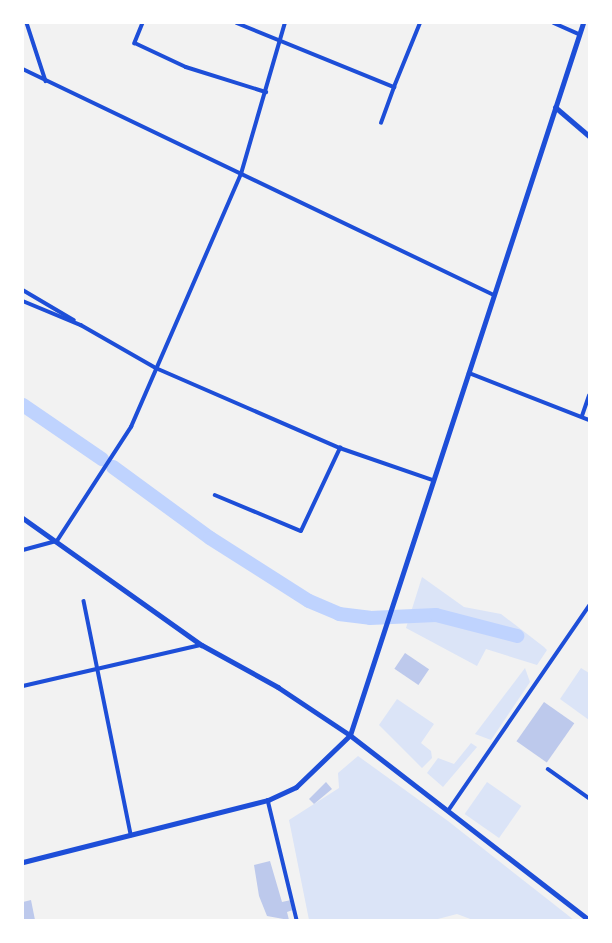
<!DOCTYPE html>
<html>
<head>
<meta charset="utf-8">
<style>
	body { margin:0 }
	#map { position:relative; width:612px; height:943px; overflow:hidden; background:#f2f2f2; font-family:Arial,sans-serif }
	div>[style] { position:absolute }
	.green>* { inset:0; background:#dbe4f7; transform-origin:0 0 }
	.river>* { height:14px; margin:-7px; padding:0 7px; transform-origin:7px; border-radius:7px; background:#bfd3fe }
	.building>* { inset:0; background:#bdc9ec; transform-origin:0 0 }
	.minor>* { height:3.5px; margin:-1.75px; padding:0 1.75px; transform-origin:1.75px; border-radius:1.75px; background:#1d4ed8 }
	.tertiary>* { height:4.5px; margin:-2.25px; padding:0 2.25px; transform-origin:2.25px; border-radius:2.25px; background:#1d4ed8 }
	.secondary>* { height:5px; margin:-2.5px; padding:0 2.5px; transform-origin:2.5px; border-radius:2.5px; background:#1d4ed8 }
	span { translate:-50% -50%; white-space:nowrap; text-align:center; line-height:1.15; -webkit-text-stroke:7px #fff; paint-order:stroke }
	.frame { position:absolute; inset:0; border:24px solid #fff; pointer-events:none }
</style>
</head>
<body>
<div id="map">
	<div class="green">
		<i style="clip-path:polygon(422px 577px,464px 607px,501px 614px,544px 647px,547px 650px,537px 665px,486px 649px,477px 666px,406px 628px)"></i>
		<i style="clip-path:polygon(525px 668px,530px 682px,491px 740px,475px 734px)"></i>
		<i style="clip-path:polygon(581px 668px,589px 673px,589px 720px,560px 699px)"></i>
		<i style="clip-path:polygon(397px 699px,434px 724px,421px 743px,431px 751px,432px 758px,422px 768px,379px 725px)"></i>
		<i style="clip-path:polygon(471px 743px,477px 747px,443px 787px,427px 773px,438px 758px,454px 764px)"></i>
		<i style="clip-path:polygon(358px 756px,448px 821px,574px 920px,473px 920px,457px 914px,434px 920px,309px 920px,289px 820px,339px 788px,338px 773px)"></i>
		<i style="left:487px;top:782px;width:42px;height:39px;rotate:35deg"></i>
	</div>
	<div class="river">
		<i style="left:23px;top:405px;width:96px;rotate:34.4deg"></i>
		<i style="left:113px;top:467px;width:120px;rotate:36.2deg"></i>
		<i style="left:210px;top:538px;width:117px;rotate:32.5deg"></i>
		<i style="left:309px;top:601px;width:33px;rotate:23deg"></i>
		<i style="left:339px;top:614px;width:31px;rotate:7deg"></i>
		<i style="left:370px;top:618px;width:66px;rotate:-2.6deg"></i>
		<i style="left:436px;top:615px;width:84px;rotate:14.5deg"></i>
	</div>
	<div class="building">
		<i style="left:405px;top:653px;width:29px;height:19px;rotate:34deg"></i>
		<i style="left:544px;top:702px;width:37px;height:48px;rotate:35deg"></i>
		<i style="clip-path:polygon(326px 782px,332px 789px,314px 804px,309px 799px)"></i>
		<i style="clip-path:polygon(270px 861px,282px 902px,291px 900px,293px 910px,287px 912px,289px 920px,267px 916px,259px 896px,254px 865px)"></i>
		<i style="clip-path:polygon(31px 900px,35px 920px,23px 920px,23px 902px)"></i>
	</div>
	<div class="minor">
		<i style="left:27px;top:23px;width:61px;rotate:71.9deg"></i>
		<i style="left:143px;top:23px;width:22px;rotate:112deg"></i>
		<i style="left:135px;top:43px;width:56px;rotate:25.2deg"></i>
		<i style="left:186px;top:67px;width:84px;rotate:17.4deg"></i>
		<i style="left:237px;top:23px;width:170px;rotate:22.2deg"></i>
		<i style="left:394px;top:87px;width:69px;rotate:-67.9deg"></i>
		<i style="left:554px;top:23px;width:27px;rotate:24deg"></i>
		<i style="left:23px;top:69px;width:522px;rotate:25.63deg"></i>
		<i style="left:381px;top:123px;width:38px;rotate:-70deg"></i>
		<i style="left:23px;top:290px;width:59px;rotate:30.5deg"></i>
		<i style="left:23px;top:301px;width:63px;rotate:22.5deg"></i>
		<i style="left:81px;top:325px;width:86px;rotate:29.8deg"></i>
		<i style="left:156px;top:368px;width:201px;rotate:23.5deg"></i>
		<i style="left:340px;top:448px;width:98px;rotate:19deg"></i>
		<i style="left:469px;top:373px;width:129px;rotate:21.4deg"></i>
		<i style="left:582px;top:416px;width:21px;rotate:-71deg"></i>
		<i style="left:215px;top:495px;width:93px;rotate:22.7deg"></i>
		<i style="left:301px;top:531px;width:92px;rotate:-64.8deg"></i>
		<i style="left:23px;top:550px;width:35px;rotate:-15deg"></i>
		<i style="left:57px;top:541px;width:136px;rotate:-57deg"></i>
		<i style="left:131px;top:427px;width:276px;rotate:-66.5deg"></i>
		<i style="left:241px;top:174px;width:157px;rotate:-73.8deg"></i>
		<i style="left:84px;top:601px;width:239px;rotate:78.6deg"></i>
		<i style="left:23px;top:686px;width:183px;rotate:-13deg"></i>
		<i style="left:548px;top:769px;width:50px;rotate:35.3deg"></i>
		<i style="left:268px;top:800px;width:123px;rotate:76.4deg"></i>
		<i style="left:448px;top:811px;width:249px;rotate:-55.5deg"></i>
	</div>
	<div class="tertiary">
		<i style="left:23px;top:518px;width:219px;rotate:35.4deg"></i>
		<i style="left:202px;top:645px;width:87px;rotate:28.9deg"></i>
		<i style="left:278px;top:687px;width:87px;rotate:33.7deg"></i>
		<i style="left:350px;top:735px;width:302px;rotate:37.7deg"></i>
	</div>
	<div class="secondary">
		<i style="left:555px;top:107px;width:45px;rotate:40.5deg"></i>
		<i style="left:23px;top:862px;width:253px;rotate:-14.2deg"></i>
		<i style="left:268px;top:800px;width:31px;rotate:-25deg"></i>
		<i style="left:296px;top:787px;width:75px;rotate:-43.9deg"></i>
		<i style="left:350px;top:735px;width:749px;rotate:-71.88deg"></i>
	</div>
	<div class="frame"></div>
</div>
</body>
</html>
